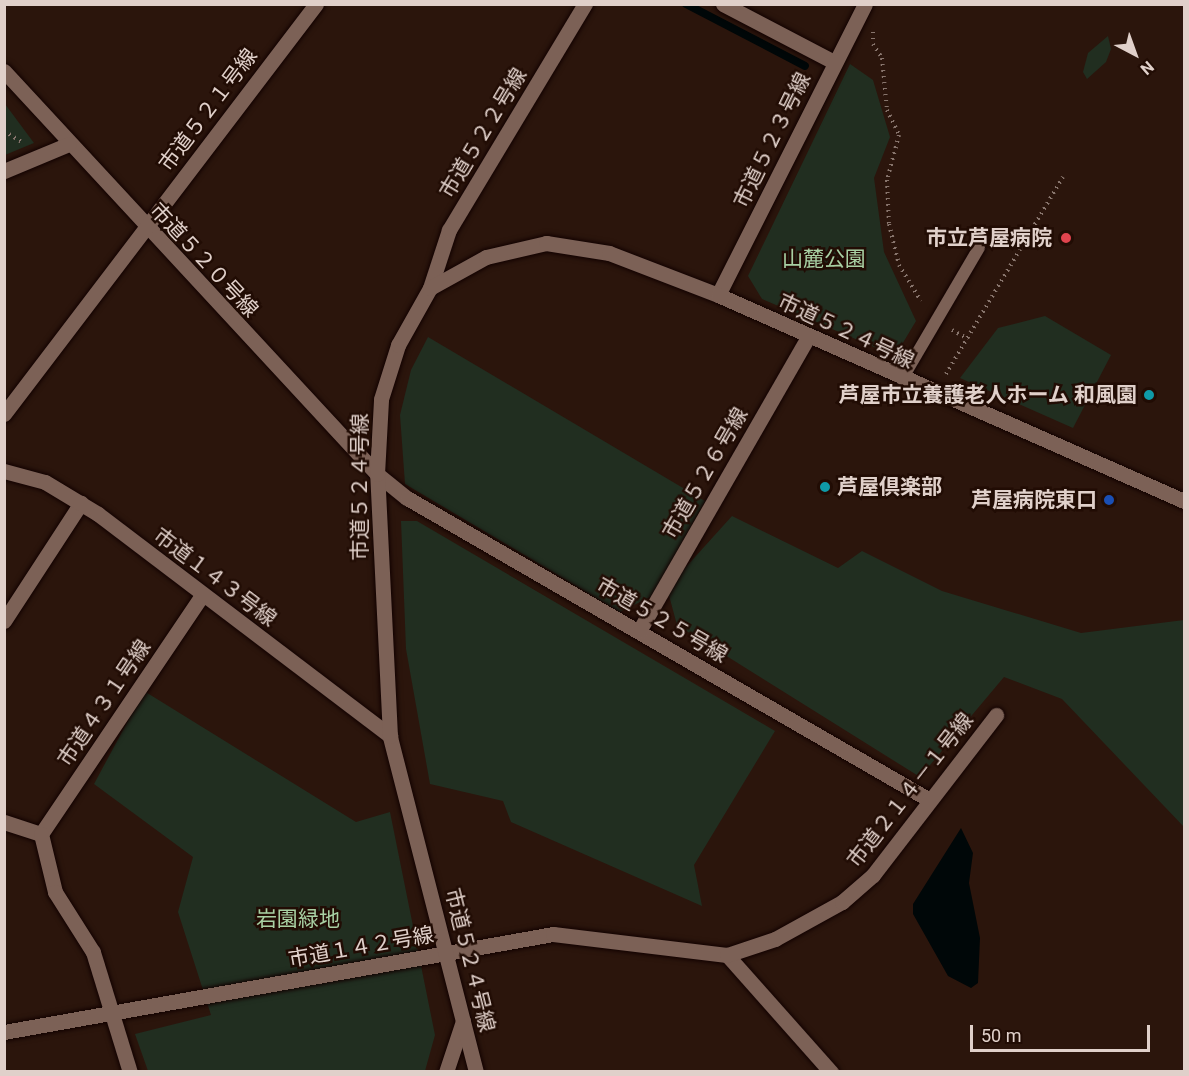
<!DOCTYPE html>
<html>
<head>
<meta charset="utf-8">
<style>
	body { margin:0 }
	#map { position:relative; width:1189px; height:1076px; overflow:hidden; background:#2b150c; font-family:Roboto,"Noto Sans JP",sans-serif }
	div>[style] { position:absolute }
	.green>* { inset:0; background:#212e20 }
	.water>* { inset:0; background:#000708 }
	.stream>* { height:8px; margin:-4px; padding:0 4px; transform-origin:4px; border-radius:4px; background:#000708 }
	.path>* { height:4px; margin-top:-2px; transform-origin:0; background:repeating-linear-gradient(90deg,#88756d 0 1.5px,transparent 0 6px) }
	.roads { filter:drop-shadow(0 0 2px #120200) drop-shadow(0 0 2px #120200) }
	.service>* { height:12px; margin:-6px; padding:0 6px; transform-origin:6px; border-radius:6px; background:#7c6156 }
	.minor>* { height:15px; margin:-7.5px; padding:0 7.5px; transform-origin:7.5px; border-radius:7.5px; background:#7c6156 }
	.tertiary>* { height:15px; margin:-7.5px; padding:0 7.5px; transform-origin:7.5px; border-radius:7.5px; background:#7c6156 }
	.dots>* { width:16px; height:16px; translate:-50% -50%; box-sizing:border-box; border:3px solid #210c04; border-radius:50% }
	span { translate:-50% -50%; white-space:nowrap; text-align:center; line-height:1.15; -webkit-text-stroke:5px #210c04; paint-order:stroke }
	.street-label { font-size:21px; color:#e0d0ca }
	.poi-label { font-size:21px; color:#e0d0ca; font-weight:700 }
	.right { translate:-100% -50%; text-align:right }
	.left { translate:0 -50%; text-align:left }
	.park-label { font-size:21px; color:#a8d0a3 }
	.frame { position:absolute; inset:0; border:6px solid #e0d0ca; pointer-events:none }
	.north { position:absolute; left:1105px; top:24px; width:60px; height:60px; -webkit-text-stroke:4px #210c04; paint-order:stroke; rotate:139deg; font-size:16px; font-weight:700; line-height:24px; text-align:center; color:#e0d0ca }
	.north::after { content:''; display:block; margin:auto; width:21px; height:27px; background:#e0d0ca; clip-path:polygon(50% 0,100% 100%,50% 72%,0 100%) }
	.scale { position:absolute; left:970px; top:1025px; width:180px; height:27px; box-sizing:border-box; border:3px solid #e0d0ca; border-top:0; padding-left:8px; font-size:18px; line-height:21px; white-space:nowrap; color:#e0d0ca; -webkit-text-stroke:4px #210c04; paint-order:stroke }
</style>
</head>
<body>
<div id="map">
	<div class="green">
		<i style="clip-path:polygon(1108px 36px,1111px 49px,1106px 62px,1087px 79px,1083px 72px,1088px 53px)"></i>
		<i style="clip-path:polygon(850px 64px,873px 80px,890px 137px,874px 178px,884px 252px,916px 321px,895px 356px,762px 299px,748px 276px)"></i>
		<i style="clip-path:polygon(5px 104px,34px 143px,5px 155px,4px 155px)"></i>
		<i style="clip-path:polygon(1045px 316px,1111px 355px,1073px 428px,960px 378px,998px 328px)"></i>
		<i style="clip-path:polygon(428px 337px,705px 501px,652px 596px,620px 612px,405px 484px,400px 415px,411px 370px)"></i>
		<i style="clip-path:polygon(732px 516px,838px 568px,862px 551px,942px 591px,1081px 633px,1184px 620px,1184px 827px,1062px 699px,1004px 677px,920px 777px,677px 625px,667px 588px)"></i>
		<i style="clip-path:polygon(401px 521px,417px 521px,775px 731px,694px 865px,702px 906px,511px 822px,503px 801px,430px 784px,406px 649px)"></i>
		<i style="clip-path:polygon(144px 691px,356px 822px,390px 812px,435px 1035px,425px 1071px,148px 1071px,135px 1034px,211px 1015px,178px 912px,193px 857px,94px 784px)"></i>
	</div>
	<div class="water">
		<i style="clip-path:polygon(961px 828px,973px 853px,969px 883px,980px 938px,978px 983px,971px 988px,948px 976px,913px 914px,913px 904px)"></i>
	</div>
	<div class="stream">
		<i style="left:686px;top:4px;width:134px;rotate:27.5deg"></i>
	</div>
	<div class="path">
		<i style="left:873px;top:32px;width:12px;rotate:90deg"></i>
		<i style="left:873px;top:44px;width:17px;rotate:57deg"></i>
		<i style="left:882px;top:58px;width:52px;rotate:84.5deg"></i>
		<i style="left:887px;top:110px;width:28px;rotate:64deg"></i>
		<i style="left:899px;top:135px;width:47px;rotate:104.9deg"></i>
		<i style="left:887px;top:180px;width:44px;rotate:87.4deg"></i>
		<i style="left:889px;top:224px;width:42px;rotate:76.3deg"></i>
		<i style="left:899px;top:265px;width:42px;rotate:58.6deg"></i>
		<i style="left:4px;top:131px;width:22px;rotate:32deg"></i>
		<i style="left:952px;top:330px;width:18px;rotate:29deg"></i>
		<i style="left:946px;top:374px;width:229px;rotate:-59.3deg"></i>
	</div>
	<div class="roads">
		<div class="service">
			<i style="left:902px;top:379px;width:152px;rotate:-59.6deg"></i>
		</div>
		<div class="minor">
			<i style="left:723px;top:4px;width:125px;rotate:27.6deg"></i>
			<i style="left:4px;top:71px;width:549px;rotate:47.21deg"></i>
			<i style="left:377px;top:474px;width:38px;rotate:39deg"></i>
			<i style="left:407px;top:498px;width:602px;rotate:30.02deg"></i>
			<i style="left:4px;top:171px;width:70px;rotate:-22.6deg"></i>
			<i style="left:430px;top:288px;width:61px;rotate:-71.9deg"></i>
			<i style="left:449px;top:230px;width:264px;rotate:-59deg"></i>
			<i style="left:718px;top:295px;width:326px;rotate:-63.2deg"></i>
			<i style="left:4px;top:414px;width:515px;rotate:-52.73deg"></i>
			<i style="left:4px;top:621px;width:141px;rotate:-56.9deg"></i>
			<i style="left:639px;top:631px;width:339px;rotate:-60.1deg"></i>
			<i style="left:4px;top:822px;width:39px;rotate:18deg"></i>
			<i style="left:41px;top:834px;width:288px;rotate:-56deg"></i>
			<i style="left:41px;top:834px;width:60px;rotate:76.4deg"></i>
			<i style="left:55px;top:892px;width:71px;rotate:57.7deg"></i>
			<i style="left:93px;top:952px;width:126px;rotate:72.9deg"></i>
			<i style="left:727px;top:955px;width:157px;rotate:48.4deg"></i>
			<i style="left:4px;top:1032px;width:558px;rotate:-10.12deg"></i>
			<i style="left:553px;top:934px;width:175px;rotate:6.9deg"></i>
			<i style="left:727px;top:955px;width:51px;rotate:-18.4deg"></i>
			<i style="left:775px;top:939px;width:77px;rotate:-28.9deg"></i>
			<i style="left:842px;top:902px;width:41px;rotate:-41.1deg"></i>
			<i style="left:873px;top:875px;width:202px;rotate:-52.4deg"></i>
		</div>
		<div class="tertiary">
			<i style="left:4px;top:471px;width:42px;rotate:15deg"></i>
			<i style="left:45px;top:482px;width:62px;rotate:31.1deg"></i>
			<i style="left:98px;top:514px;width:367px;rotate:37.2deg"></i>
			<i style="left:446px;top:1072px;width:54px;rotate:-71.6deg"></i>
			<i style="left:476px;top:1072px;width:347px;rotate:-104.4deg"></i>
			<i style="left:390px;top:736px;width:262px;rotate:-92.8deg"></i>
			<i style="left:377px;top:474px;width:75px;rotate:-86.9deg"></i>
			<i style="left:381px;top:399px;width:57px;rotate:-72.5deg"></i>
			<i style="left:398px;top:345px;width:65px;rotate:-60.7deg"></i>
			<i style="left:430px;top:288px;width:64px;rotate:-29deg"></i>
			<i style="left:486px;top:257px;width:62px;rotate:-13.1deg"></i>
			<i style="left:546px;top:243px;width:64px;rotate:9deg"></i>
			<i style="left:609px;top:253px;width:117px;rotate:21.1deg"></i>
			<i style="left:718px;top:295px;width:510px;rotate:23.85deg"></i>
		</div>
	</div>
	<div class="dots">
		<i style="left:1066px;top:238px;background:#e0444e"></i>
		<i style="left:1149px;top:395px;background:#0f9aa8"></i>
		<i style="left:825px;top:487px;background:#0f9aa8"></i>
		<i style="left:1109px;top:500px;background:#1a4fb4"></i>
	</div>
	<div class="street-label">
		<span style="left:208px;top:110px;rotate:-53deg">市道５２１号線</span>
		<span style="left:483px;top:133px;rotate:-59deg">市道５２２号線</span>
		<span style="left:772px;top:140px;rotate:-64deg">市道５２３号線</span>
		<span style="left:204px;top:260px;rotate:47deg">市道５２０号線</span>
		<span style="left:846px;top:331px;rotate:25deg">市道５２４号線</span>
		<span style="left:705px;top:473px;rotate:-60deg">市道５２６号線</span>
		<span style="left:360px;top:487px;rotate:-90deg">市道５２４号線</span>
		<span style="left:215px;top:577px;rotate:37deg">市道１４３号線</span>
		<span style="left:662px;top:620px;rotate:30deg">市道５２５号線</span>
		<span style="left:104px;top:703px;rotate:-56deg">市道４３１号線</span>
		<span style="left:910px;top:790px;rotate:-52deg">市道２１４－１号線</span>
		<span style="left:361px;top:947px;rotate:-10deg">市道１４２号線</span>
		<span style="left:470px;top:960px;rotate:76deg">市道５２４号線</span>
	</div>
	<div class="poi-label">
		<span class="right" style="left:1052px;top:238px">市立芦屋病院</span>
		<span class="right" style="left:1137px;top:395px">芦屋市立養護老人ホーム 和風園</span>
		<span class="left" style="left:837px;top:487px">芦屋倶楽部</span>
		<span class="right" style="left:1097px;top:500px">芦屋病院東口</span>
	</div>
	<div class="park-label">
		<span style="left:824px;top:259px">山麓公園</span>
		<span style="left:298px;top:919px">岩園緑地</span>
	</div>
	<div class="frame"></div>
	<div class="north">N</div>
	<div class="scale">50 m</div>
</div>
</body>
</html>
